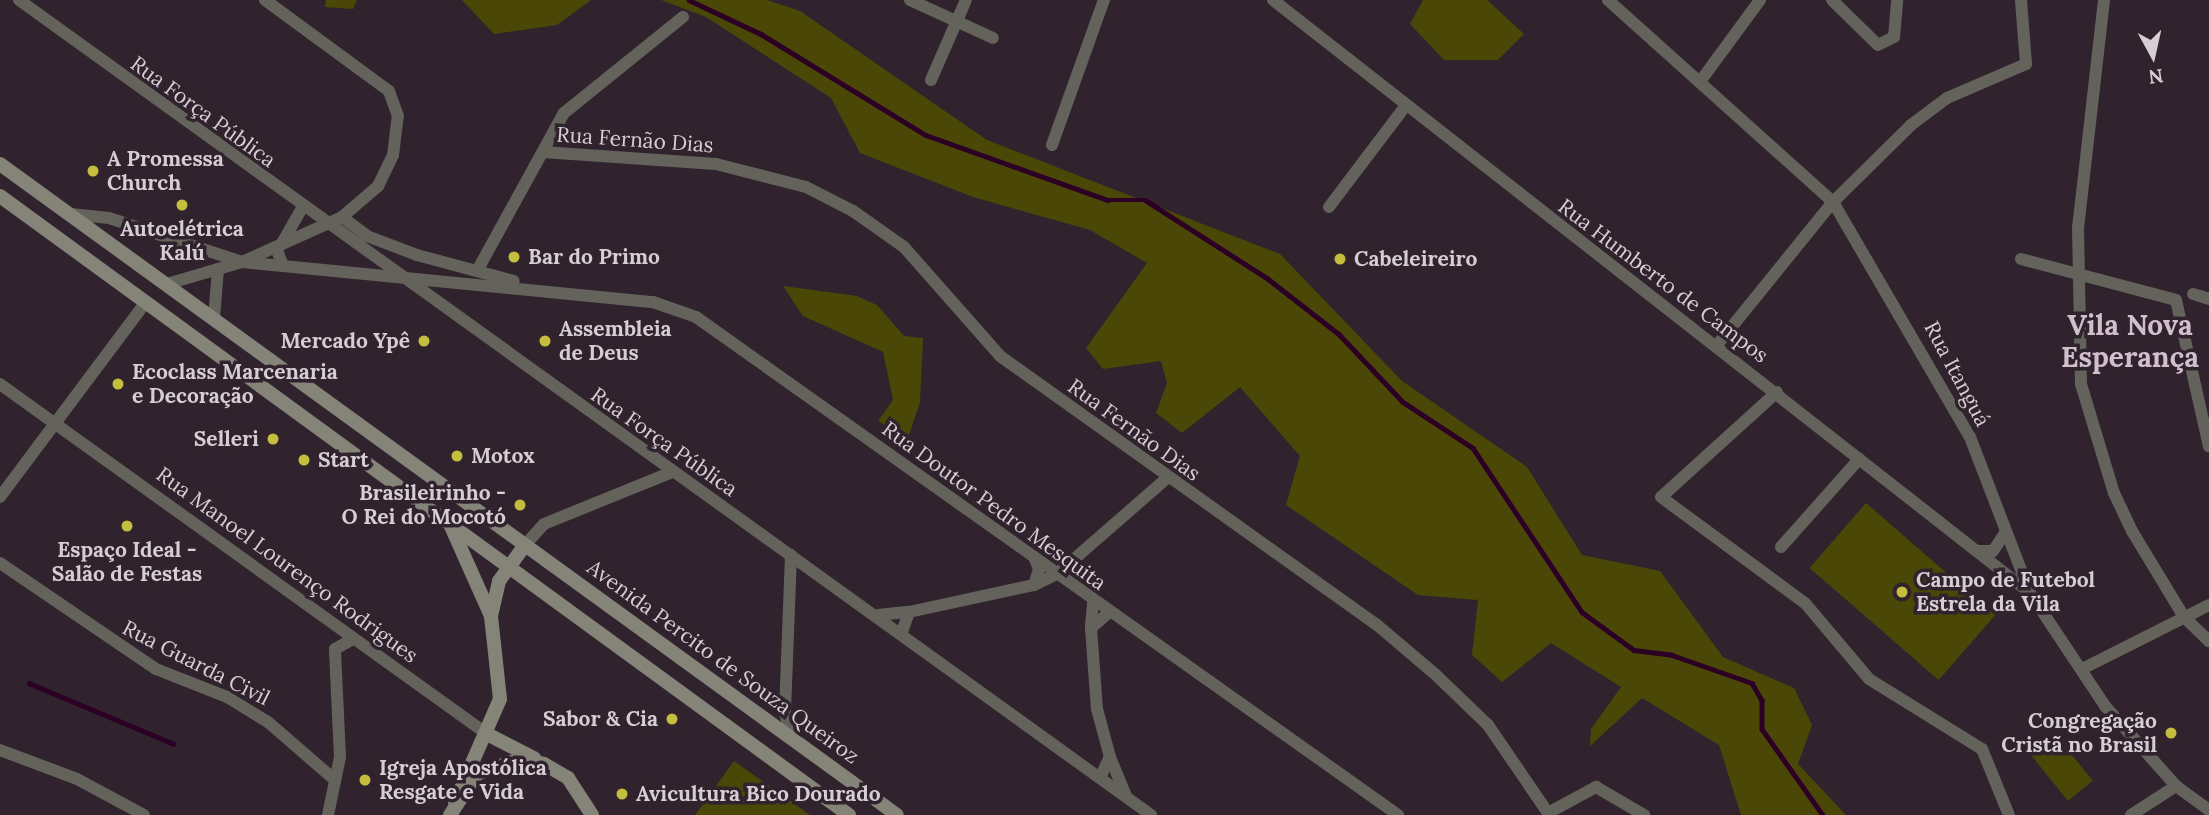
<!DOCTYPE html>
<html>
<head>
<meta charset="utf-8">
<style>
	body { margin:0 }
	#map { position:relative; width:2209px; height:815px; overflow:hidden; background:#30232d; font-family:Lora,serif }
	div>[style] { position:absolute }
	.green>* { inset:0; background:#4b4707; transform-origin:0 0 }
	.stream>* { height:4.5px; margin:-2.25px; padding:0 2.25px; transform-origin:2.25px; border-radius:2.25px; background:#2c0025 }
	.street>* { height:12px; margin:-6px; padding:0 6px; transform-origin:6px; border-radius:6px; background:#63635b }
	.secondary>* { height:14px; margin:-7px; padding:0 7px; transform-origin:7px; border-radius:7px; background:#848478 }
	.dots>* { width:19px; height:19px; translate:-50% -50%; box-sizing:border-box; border:4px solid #30232d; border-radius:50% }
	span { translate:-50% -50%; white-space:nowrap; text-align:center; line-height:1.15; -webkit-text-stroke:7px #30232d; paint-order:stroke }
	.street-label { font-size:21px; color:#d7ced4 }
	.poi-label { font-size:21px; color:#d7ced4; font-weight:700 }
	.left { translate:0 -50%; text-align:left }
	.right { translate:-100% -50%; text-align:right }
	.district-label { font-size:28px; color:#d1bfcc; font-weight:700 }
	.north { position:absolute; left:2118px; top:21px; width:70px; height:70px; -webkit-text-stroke:5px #30232d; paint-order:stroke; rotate:172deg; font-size:19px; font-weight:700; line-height:28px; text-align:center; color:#d7ced4 }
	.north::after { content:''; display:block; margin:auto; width:24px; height:32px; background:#d7ced4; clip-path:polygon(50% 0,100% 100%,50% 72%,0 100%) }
</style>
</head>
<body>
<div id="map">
	<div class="green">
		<i style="clip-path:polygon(326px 0,357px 0,353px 9px,325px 7px)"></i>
		<i style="clip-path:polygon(462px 0,591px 0,557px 25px,494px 34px)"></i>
		<i style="clip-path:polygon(661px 0,767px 0,800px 11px,987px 140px,1280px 254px,1402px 381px,1527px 467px,1582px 555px,1660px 571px,1723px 657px,1794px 688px,1812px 725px,1798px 764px,1846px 815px,1741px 815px,1719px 745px,1642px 698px,1590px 746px,1591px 729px,1621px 687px,1551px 643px,1502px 682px,1472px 655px,1478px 600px,1418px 595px,1286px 505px,1300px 456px,1240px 387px,1182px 433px,1156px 413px,1167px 383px,1161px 361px,1103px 369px,1086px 348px,1147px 263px,1090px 230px,973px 197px,860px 153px,831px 98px,706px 17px)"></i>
		<i style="clip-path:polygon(1423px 0,1487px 0,1524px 34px,1498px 60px,1444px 60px,1410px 24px)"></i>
		<i style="clip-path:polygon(783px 286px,857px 296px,877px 305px,904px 336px,923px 338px,920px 402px,908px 438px,878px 421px,893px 400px,883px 352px,803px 316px)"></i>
		<i style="left:1866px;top:503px;width:171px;height:86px;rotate:41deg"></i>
		<i style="left:2055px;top:734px;width:60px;height:32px;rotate:51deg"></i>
		<i style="clip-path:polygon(734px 761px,810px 815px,695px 815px)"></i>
	</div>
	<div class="stream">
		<i style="left:689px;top:0;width:80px;rotate:25.3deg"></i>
		<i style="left:761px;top:34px;width:193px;rotate:31.5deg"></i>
		<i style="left:926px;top:135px;width:193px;rotate:19.7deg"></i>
		<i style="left:1108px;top:200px;width:37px"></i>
		<i style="left:1145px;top:200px;width:145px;rotate:32.6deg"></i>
		<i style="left:1267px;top:278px;width:91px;rotate:37.9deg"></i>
		<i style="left:1339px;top:334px;width:93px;rotate:46.7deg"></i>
		<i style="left:1403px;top:402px;width:84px;rotate:33.3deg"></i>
		<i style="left:1473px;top:448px;width:197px;rotate:56.4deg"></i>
		<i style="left:1582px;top:612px;width:64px;rotate:36.2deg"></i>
		<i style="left:1634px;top:650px;width:38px;rotate:7deg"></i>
		<i style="left:1672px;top:655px;width:85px;rotate:19.3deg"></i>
		<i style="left:1752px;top:683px;width:20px;rotate:60deg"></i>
		<i style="left:1762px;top:700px;width:29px;rotate:90deg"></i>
		<i style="left:1762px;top:729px;width:105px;rotate:54.7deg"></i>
		<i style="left:29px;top:683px;width:157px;rotate:22.8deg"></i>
	</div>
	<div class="street">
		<i style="left:19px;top:0;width:1395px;rotate:35.75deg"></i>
		<i style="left:910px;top:0;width:91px;rotate:24.6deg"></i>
		<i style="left:1273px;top:0;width:962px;rotate:38.07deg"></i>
		<i style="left:1608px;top:0;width:302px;rotate:41.9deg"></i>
		<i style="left:1833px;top:202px;width:272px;rotate:59.8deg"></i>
		<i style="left:1970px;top:437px;width:167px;rotate:69deg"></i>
		<i style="left:2030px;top:593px;width:136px;rotate:56.4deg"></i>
		<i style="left:2105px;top:706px;width:107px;rotate:48.4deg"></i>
		<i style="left:2176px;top:786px;width:41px;rotate:36deg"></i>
		<i style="left:1832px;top:0;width:64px;rotate:44.4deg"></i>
		<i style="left:1878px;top:45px;width:18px;rotate:-27deg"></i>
		<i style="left:1894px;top:37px;width:37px;rotate:-85deg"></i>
		<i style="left:2104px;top:0;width:228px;rotate:96.5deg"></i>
		<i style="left:2078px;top:227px;width:157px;rotate:88.9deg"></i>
		<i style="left:2081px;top:384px;width:114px;rotate:73.2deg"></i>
		<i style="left:2114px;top:493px;width:42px;rotate:64.7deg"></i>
		<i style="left:2132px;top:531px;width:100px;rotate:58.8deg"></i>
		<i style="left:2184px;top:617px;width:35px;rotate:44deg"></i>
		<i style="left:1702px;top:79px;width:98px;rotate:-53.7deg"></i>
		<i style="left:931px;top:80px;width:87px;rotate:-66.4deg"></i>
		<i style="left:1052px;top:145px;width:154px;rotate:-70.3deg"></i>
		<i style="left:543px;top:152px;width:173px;rotate:4deg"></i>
		<i style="left:716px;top:164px;width:93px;rotate:14.3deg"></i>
		<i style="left:806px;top:187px;width:53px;rotate:27.1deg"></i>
		<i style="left:853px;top:211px;width:62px;rotate:35.2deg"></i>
		<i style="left:904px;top:247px;width:145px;rotate:48.6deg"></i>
		<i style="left:1000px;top:356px;width:462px;rotate:35.5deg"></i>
		<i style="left:1376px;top:624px;width:77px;rotate:40.3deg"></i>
		<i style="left:1435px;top:674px;width:74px;rotate:43.9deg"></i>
		<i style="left:1488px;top:725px;width:107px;rotate:55.7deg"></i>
		<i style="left:1548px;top:813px;width:55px;rotate:-28.4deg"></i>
		<i style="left:1596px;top:787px;width:56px;rotate:30.3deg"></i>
		<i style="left:1329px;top:207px;width:124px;rotate:-52.9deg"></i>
		<i style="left:71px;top:214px;width:38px;rotate:6deg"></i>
		<i style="left:109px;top:218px;width:140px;rotate:18.3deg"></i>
		<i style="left:242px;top:262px;width:41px;rotate:5.6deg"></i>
		<i style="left:283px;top:266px;width:19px;rotate:-111deg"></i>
		<i style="left:342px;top:217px;width:31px;rotate:37deg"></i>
		<i style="left:367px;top:236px;width:53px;rotate:20.8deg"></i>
		<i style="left:417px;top:255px;width:100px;rotate:15deg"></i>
		<i style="left:281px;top:245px;width:43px;rotate:-60.4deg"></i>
		<i style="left:2021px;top:259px;width:160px;rotate:14.8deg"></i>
		<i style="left:2176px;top:300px;width:150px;rotate:77.3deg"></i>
		<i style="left:283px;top:266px;width:372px;rotate:5.6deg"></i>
		<i style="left:653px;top:302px;width:46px;rotate:19.2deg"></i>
		<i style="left:696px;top:317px;width:861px;rotate:35.35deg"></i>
		<i style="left:477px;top:271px;width:180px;rotate:-61.2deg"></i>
		<i style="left:564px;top:113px;width:153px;rotate:-38.9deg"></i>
		<i style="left:167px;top:284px;width:78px;rotate:-16.3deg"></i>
		<i style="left:242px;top:262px;width:110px;rotate:-24.2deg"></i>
		<i style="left:342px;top:217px;width:48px;rotate:-40.7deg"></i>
		<i style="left:378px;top:186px;width:34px;rotate:-64deg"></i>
		<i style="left:393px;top:155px;width:39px;rotate:-83deg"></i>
		<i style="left:398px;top:116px;width:27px;rotate:-110deg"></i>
		<i style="left:389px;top:91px;width:154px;rotate:-143.7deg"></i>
		<i style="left:2193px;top:294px;width:17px;rotate:17deg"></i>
		<i style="left:214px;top:318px;width:49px;rotate:-85.3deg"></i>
		<i style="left:1717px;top:345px;width:184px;rotate:-51deg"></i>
		<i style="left:1833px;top:202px;width:110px;rotate:-44.6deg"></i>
		<i style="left:1911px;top:125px;width:45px;rotate:-36.9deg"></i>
		<i style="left:1947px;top:98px;width:86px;rotate:-23.3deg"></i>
		<i style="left:2026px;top:64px;width:64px;rotate:-94.5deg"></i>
		<i style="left:0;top:384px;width:600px;rotate:35.7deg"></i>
		<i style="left:1777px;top:392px;width:156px;rotate:137.8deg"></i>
		<i style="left:1661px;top:497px;width:179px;rotate:36.4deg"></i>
		<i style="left:1805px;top:603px;width:99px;rotate:49.9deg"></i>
		<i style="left:1869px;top:679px;width:133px;rotate:31.8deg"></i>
		<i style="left:1982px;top:749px;width:71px;rotate:67.8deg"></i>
		<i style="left:0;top:497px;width:244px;rotate:-53.2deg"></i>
		<i style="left:525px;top:545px;width:28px;rotate:-48deg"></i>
		<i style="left:544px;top:524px;width:138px;rotate:-22.1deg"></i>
		<i style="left:1781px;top:547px;width:118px;rotate:-48.4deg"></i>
		<i style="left:1977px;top:551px;width:16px"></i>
		<i style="left:1993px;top:551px;width:23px;rotate:-56deg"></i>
		<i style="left:791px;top:555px;width:159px;rotate:92.2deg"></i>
		<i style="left:785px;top:714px;width:23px;rotate:72deg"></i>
		<i style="left:1034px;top:557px;width:13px;rotate:67deg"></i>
		<i style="left:1039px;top:569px;width:17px;rotate:107deg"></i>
		<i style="left:1034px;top:585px;width:25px;rotate:-26deg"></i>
		<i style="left:1057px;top:574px;width:146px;rotate:-41.1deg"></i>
		<i style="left:0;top:563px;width:189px;rotate:34.2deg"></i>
		<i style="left:156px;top:669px;width:76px;rotate:21.5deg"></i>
		<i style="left:227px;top:697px;width:48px;rotate:31.4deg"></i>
		<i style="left:268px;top:722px;width:89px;rotate:40.9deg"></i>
		<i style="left:1093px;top:603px;width:25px;rotate:95deg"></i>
		<i style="left:1091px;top:628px;width:23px;rotate:-41deg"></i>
		<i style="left:909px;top:612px;width:128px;rotate:-12.2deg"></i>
		<i style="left:878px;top:615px;width:31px;rotate:-6deg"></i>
		<i style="left:909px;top:612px;width:21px;rotate:109deg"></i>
		<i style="left:1091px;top:628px;width:81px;rotate:85.8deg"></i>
		<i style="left:1097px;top:709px;width:50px;rotate:74.8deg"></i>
		<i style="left:2082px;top:669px;width:142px;rotate:-26.7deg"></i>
		<i style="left:0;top:750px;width:82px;rotate:20.6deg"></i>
		<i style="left:77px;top:779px;width:76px;rotate:28.2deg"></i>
		<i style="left:1100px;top:778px;width:23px;rotate:-65deg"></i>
		<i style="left:1110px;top:757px;width:42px;rotate:67.7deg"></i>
		<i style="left:328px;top:815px;width:59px;rotate:-78.3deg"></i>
		<i style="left:340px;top:757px;width:108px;rotate:-92.7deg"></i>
		<i style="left:335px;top:649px;width:21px;rotate:-29deg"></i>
		<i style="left:2131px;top:815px;width:54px;rotate:-32.8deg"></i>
	</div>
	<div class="secondary">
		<i style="left:0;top:164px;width:1108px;rotate:35.97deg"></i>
		<i style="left:0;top:196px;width:1051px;rotate:36.1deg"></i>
		<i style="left:449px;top:522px;width:103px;rotate:65.9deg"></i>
		<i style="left:487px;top:734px;width:53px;rotate:27.1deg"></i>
		<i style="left:455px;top:802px;width:112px;rotate:-66.4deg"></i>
		<i style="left:500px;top:699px;width:83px;rotate:-96.2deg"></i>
		<i style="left:491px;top:616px;width:36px;rotate:-77deg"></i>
		<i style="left:499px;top:581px;width:44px;rotate:-54.2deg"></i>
		<i style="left:450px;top:815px;width:49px;rotate:-56.6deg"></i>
		<i style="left:477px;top:774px;width:42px;rotate:-19.3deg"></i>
		<i style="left:517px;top:760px;width:27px;rotate:8deg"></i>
		<i style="left:544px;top:764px;width:28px;rotate:30deg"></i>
		<i style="left:568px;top:778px;width:44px;rotate:57deg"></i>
	</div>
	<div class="dots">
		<i style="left:93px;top:171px;background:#c4bd3e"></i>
		<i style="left:182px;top:205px;background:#c4bd3e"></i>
		<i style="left:514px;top:257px;background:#c4bd3e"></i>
		<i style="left:1340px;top:259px;background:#c4bd3e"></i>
		<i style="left:424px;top:341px;background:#c4bd3e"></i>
		<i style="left:545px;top:341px;background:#c4bd3e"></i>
		<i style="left:118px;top:384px;background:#c4bd3e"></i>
		<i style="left:273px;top:439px;background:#c4bd3e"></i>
		<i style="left:457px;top:456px;background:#c4bd3e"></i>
		<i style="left:304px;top:460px;background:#c4bd3e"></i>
		<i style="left:520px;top:505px;background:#c4bd3e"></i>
		<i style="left:127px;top:526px;background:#c4bd3e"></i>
		<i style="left:1902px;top:592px;background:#c4bd3e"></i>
		<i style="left:672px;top:719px;background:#c4bd3e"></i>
		<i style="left:2171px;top:733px;background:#c4bd3e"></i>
		<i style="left:365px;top:780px;background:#c4bd3e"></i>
		<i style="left:622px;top:794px;background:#c4bd3e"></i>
	</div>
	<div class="street-label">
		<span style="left:203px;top:112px;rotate:36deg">Rua Força Pública</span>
		<span style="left:635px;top:140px;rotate:4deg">Rua Fernão Dias</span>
		<span style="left:1663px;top:281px;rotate:37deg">Rua Humberto de Campos</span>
		<span style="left:1957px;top:374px;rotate:62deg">Rua Itanguá</span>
		<span style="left:1134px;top:430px;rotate:36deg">Rua Fernão Dias</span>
		<span style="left:664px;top:442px;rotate:35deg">Rua Força Pública</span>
		<span style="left:994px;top:506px;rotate:36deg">Rua Doutor Pedro Mesquita</span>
		<span style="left:287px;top:565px;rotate:36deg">Rua Manoel Lourenço Rodrigues</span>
		<span style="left:723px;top:662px;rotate:36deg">Avenida Percito de Souza Queiroz</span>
		<span style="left:196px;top:663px;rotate:27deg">Rua Guarda Civil</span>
	</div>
	<div class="poi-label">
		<span class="left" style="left:107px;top:171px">A Promessa<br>Church</span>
		<span style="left:182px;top:241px">Autoelétrica<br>Kalú</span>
		<span class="left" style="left:528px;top:257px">Bar do Primo</span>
		<span class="left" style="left:1354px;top:259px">Cabeleireiro</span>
		<span class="left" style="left:559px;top:341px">Assembleia<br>de Deus</span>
		<span class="right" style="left:410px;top:341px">Mercado Ypê</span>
		<span class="left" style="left:132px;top:384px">Ecoclass Marcenaria<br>e Decoração</span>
		<span class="right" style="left:259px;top:439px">Selleri</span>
		<span class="left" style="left:471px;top:456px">Motox</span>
		<span class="left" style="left:318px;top:460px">Start</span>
		<span class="right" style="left:506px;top:505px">Brasileirinho -<br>O Rei do Mocotó</span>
		<span style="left:127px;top:562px">Espaço Ideal -<br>Salão de Festas</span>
		<span class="left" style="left:1916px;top:592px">Campo de Futebol<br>Estrela da Vila</span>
		<span class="right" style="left:658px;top:719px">Sabor &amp; Cia</span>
		<span class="right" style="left:2157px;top:733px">Congregação<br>Cristã no Brasil</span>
		<span class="left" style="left:379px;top:780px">Igreja Apostólica<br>Resgate e Vida</span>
		<span class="left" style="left:636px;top:794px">Avicultura Bico Dourado</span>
	</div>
	<div class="district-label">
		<span style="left:2130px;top:341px">Vila Nova<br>Esperança</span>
	</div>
	<div class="north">N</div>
</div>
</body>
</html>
